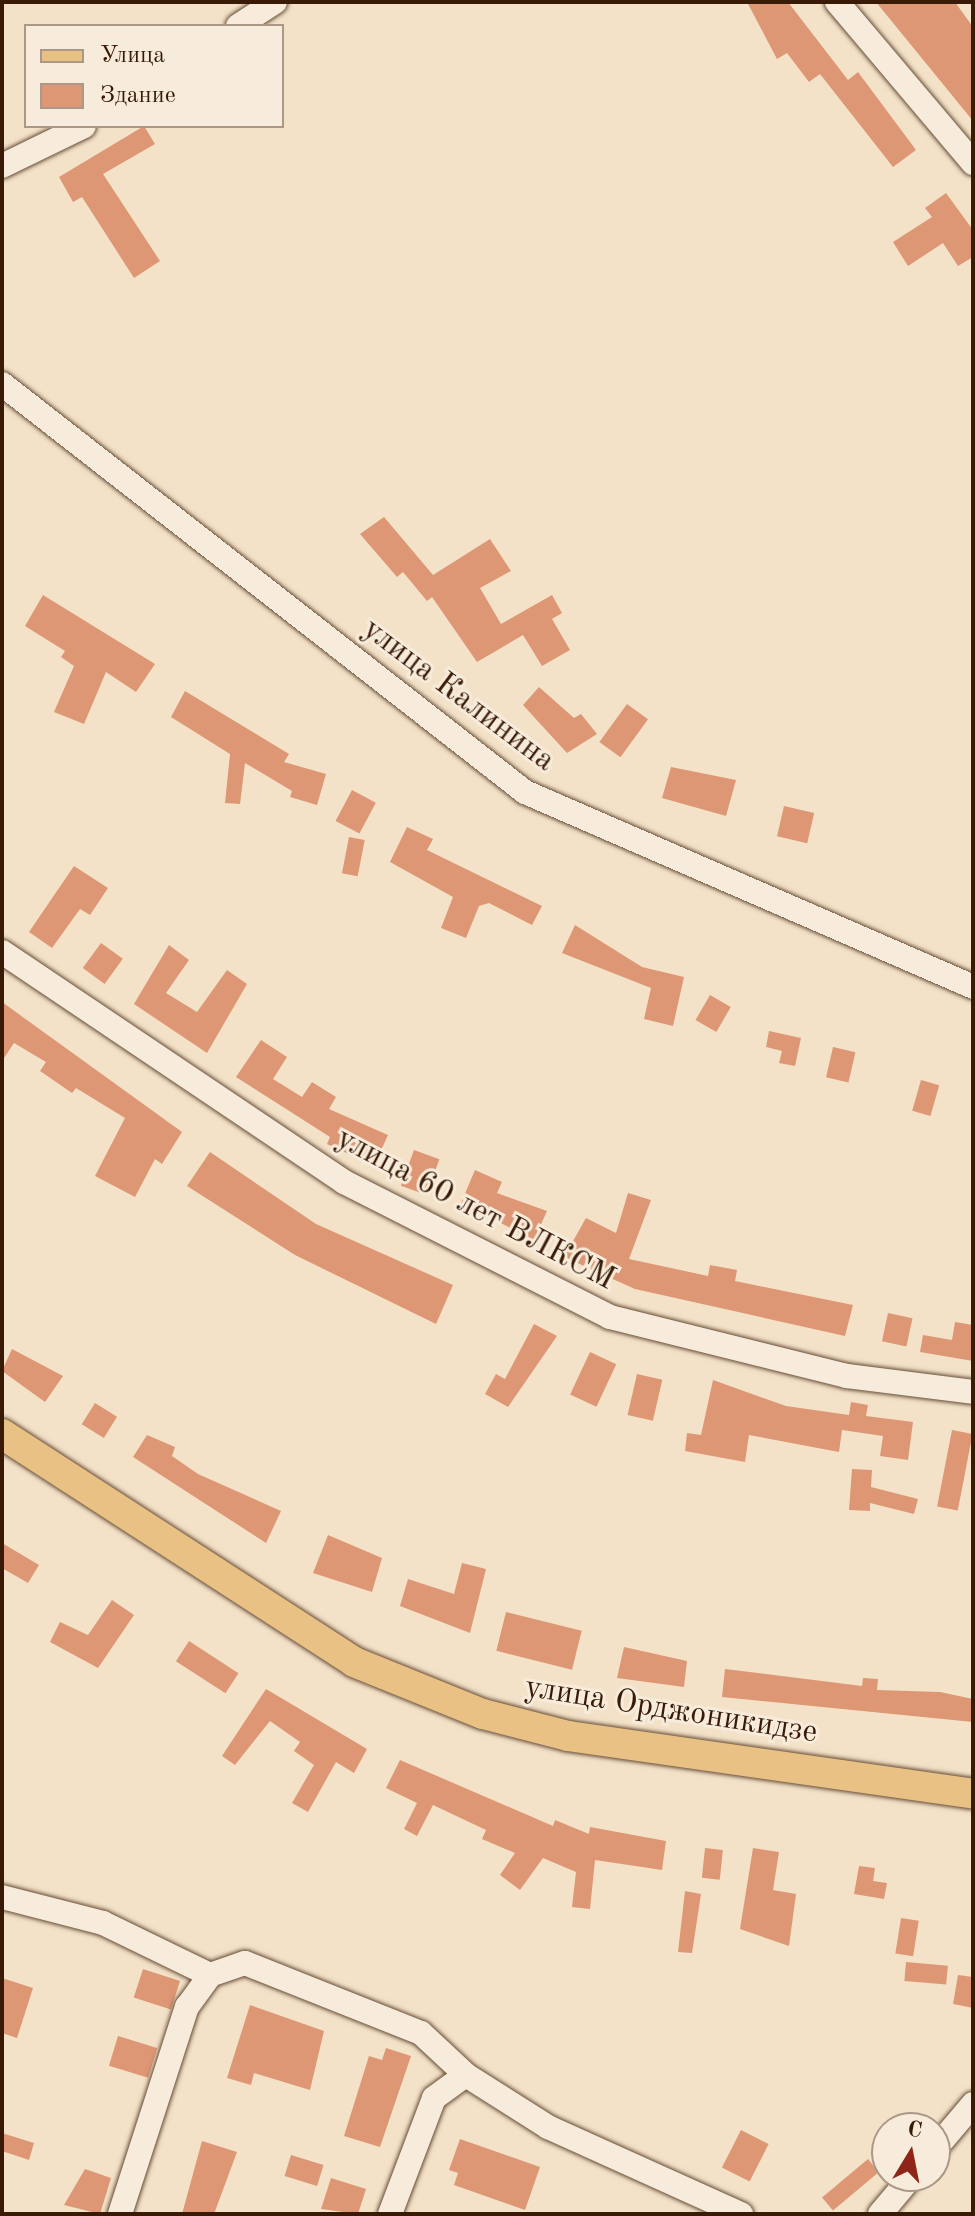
<!DOCTYPE html>
<html>
<head>
<meta charset="utf-8">
<style>
	body { margin:0 }
	#map { position:relative; width:975px; height:2216px; overflow:hidden; background:#f3e2c8; font-family:"Old Standard TT",serif }
	div>[style] { position:absolute }
	.building>* { inset:0; background:#de9775; transform-origin:0 0 }
	.roads { filter:drop-shadow(0 0 2px #674c36) drop-shadow(0 0 2px #674c36) }
	.minor>* { height:24px; margin:-12px; padding:0 12px; transform-origin:12px; border-radius:12px; background:#f7ecdb }
	.major>* { height:30px; margin:-15px; padding:0 15px; transform-origin:15px; border-radius:15px; background:#eac184 }
	span { translate:-50% -50%; white-space:nowrap; text-align:center; line-height:1.15; -webkit-text-stroke:6px #f7ecdb; paint-order:stroke }
	.street-label { font-size:32px; color:#381a06 }
	.frame { position:absolute; inset:0; border:4px solid #381a06; pointer-events:none }
	.legend { position:absolute; left:24px; top:24px; width:260px; height:104px; box-sizing:border-box; background:#f7ecdb; border:2px solid #ab9886; margin:0; padding:10px 14px; list-style:none; font-size:24px; color:#381a06 }
	.legend li { display:flex; align-items:center; gap:16px; height:40px }
	.legend b { width:40px; border:2px solid #ab9886 }
	.north { position:absolute; left:871px; top:2112px; width:80px; height:80px; box-sizing:border-box; background:#f7ecdb; border:2px solid #ab9886; border-radius:50%; rotate:10deg; font-size:22px; font-weight:700; line-height:32px; text-align:center; color:#381a06 }
	.north::after { content:''; display:block; margin:auto; width:28px; height:36px; background:#8f2418; clip-path:polygon(50% 0,100% 100%,50% 72%,0 100%) }
</style>
</head>
<body>
<div id="map">
	<div class="building">
		<i style="clip-path:polygon(747px 2px,788px 2px,848px 80px,858px 72px,916px 150px,893px 167px,820px 74px,809px 82px,787px 53px,777px 59px)"></i>
		<i style="clip-path:polygon(876px 2px,955px 2px,973px 27px,973px 121px)"></i>
		<i style="clip-path:polygon(144px 126px,155px 144px,103px 174px,160px 261px,134px 278px,82px 197px,73px 202px,59px 177px)"></i>
		<i style="clip-path:polygon(946px 193px,973px 230px,973px 257px,958px 266px,943px 243px,908px 266px,893px 242px,932px 217px,925px 208px)"></i>
		<i style="clip-path:polygon(384px 517px,433px 575px,490px 539px,511px 571px,480px 588px,501px 624px,552px 595px,562px 613px,552px 619px,570px 650px,542px 666px,523px 635px,477px 662px,432px 597px,427px 601px,403px 572px,397px 577px,360px 534px)"></i>
		<i style="clip-path:polygon(43px 595px,155px 664px,136px 692px,106px 672px,84px 724px,54px 712px,74px 666px,61px 657px,65px 651px,25px 626px)"></i>
		<i style="clip-path:polygon(539px 687px,574px 718px,581px 714px,597px 734px,567px 753px,523px 705px)"></i>
		<i style="clip-path:polygon(185px 691px,289px 754px,284px 762px,326px 774px,317px 805px,290px 797px,292px 791px,245px 763px,240px 804px,225px 803px,230px 754px,171px 717px)"></i>
		<i style="left:627px;top:704px;width:26px;height:47px;rotate:36deg"></i>
		<i style="clip-path:polygon(671px 767px,736px 780px,726px 816px,662px 798px)"></i>
		<i style="left:352px;top:790px;width:27px;height:35px;rotate:28deg"></i>
		<i style="left:784px;top:806px;width:31px;height:31px;rotate:13deg"></i>
		<i style="clip-path:polygon(407px 827px,433px 839px,427px 850px,542px 906px,532px 925px,489px 903px,479px 906px,466px 938px,441px 928px,453px 897px,390px 862px)"></i>
		<i style="left:349px;top:837px;width:16px;height:37px;rotate:11deg"></i>
		<i style="clip-path:polygon(74px 866px,108px 888px,90px 915px,80px 909px,52px 948px,29px 932px)"></i>
		<i style="clip-path:polygon(575px 925px,642px 967px,684px 977px,673px 1026px,644px 1019px,651px 988px,562px 953px)"></i>
		<i style="left:101px;top:943px;width:27px;height:31px;rotate:36deg"></i>
		<i style="clip-path:polygon(169px 945px,189px 960px,166px 993px,197px 1012px,227px 970px,247px 984px,207px 1053px,134px 1004px)"></i>
		<i style="left:710px;top:995px;width:24px;height:29px;rotate:30deg"></i>
		<i style="clip-path:polygon(2px 1002px,182px 1132px,162px 1164px,155px 1159px,135px 1197px,95px 1176px,125px 1118px,76px 1088px,72px 1093px,40px 1071px,46px 1062px,14px 1043px,2px 1061px)"></i>
		<i style="clip-path:polygon(769px 1031px,801px 1038px,795px 1066px,779px 1063px,782px 1051px,766px 1047px)"></i>
		<i style="clip-path:polygon(261px 1040px,287px 1057px,273px 1079px,302px 1097px,312px 1082px,336px 1097px,329px 1109px,388px 1135px,374px 1166px,327px 1144px,330px 1137px,236px 1077px)"></i>
		<i style="left:833px;top:1047px;width:23px;height:31px;rotate:13deg"></i>
		<i style="left:921px;top:1080px;width:19px;height:32px;rotate:16deg"></i>
		<i style="left:414px;top:1150px;width:27px;height:38px;rotate:20deg"></i>
		<i style="clip-path:polygon(210px 1152px,316px 1224px,453px 1285px,436px 1324px,295px 1255px,187px 1186px)"></i>
		<i style="clip-path:polygon(475px 1170px,502px 1182px,497px 1193px,547px 1211px,534px 1240px,461px 1203px)"></i>
		<i style="clip-path:polygon(628px 1193px,651px 1200px,629px 1259px,708px 1276px,710px 1265px,737px 1270px,735px 1281px,853px 1305px,845px 1336px,635px 1289px,564px 1257px,586px 1218px,616px 1233px)"></i>
		<i style="left:888px;top:1313px;width:25px;height:29px;rotate:12deg"></i>
		<i style="clip-path:polygon(955px 1322px,973px 1325px,973px 1361px,920px 1352px,923px 1335px,952px 1340px)"></i>
		<i style="clip-path:polygon(534px 1324px,557px 1336px,508px 1407px,485px 1394px,496px 1374px,505px 1379px)"></i>
		<i style="clip-path:polygon(12px 1349px,63px 1376px,45px 1402px,2px 1371px)"></i>
		<i style="left:590px;top:1352px;width:29px;height:47px;rotate:25deg"></i>
		<i style="left:637px;top:1374px;width:26px;height:42px;rotate:13deg"></i>
		<i style="clip-path:polygon(713px 1380px,786px 1406px,849px 1415px,851px 1402px,868px 1405px,866px 1416px,913px 1422px,908px 1460px,880px 1456px,883px 1436px,842px 1430px,839px 1452px,749px 1435px,745px 1462px,685px 1451px,687px 1433px,701px 1435px)"></i>
		<i style="left:95px;top:1403px;width:26px;height:25px;rotate:32deg"></i>
		<i style="left:952px;top:1430px;width:21px;height:78px;rotate:11deg"></i>
		<i style="clip-path:polygon(147px 1435px,175px 1447px,172px 1456px,198px 1474px,281px 1511px,266px 1543px,133px 1457px)"></i>
		<i style="clip-path:polygon(852px 1469px,872px 1470px,871px 1487px,918px 1499px,914px 1514px,870px 1503px,870px 1511px,849px 1510px)"></i>
		<i style="clip-path:polygon(328px 1535px,382px 1558px,372px 1592px,313px 1573px)"></i>
		<i style="clip-path:polygon(2px 1543px,39px 1565px,28px 1583px,2px 1568px)"></i>
		<i style="clip-path:polygon(462px 1563px,486px 1569px,470px 1633px,400px 1606px,408px 1579px,454px 1594px)"></i>
		<i style="clip-path:polygon(112px 1600px,134px 1615px,98px 1668px,50px 1642px,60px 1622px,88px 1635px)"></i>
		<i style="left:506px;top:1612px;width:78px;height:40px;rotate:14deg"></i>
		<i style="left:189px;top:1641px;width:59px;height:24px;rotate:33deg"></i>
		<i style="clip-path:polygon(624px 1647px,687px 1661px,684px 1687px,617px 1678px)"></i>
		<i style="clip-path:polygon(725px 1669px,862px 1686px,863px 1678px,878px 1679px,877px 1690px,940px 1692px,973px 1699px,973px 1722px,722px 1697px)"></i>
		<i style="clip-path:polygon(266px 1689px,367px 1749px,354px 1773px,336px 1762px,308px 1812px,292px 1803px,314px 1765px,294px 1751px,300px 1742px,270px 1721px,235px 1765px,222px 1756px)"></i>
		<i style="clip-path:polygon(400px 1760px,553px 1826px,555px 1820px,589px 1834px,590px 1827px,666px 1841px,662px 1870px,595px 1860px,590px 1909px,572px 1907px,576px 1872px,543px 1858px,520px 1890px,500px 1875px,515px 1853px,482px 1839px,486px 1830px,433px 1805px,417px 1836px,404px 1829px,417px 1803px,386px 1788px)"></i>
		<i style="left:705px;top:1848px;width:18px;height:30px;rotate:6deg"></i>
		<i style="clip-path:polygon(753px 1848px,779px 1852px,773px 1890px,796px 1894px,789px 1946px,740px 1929px)"></i>
		<i style="clip-path:polygon(859px 1866px,875px 1868px,873px 1881px,887px 1883px,884px 1899px,854px 1894px)"></i>
		<i style="clip-path:polygon(685px 1891px,701px 1894px,692px 1953px,678px 1952px)"></i>
		<i style="left:901px;top:1918px;width:18px;height:36px;rotate:9deg"></i>
		<i style="left:906px;top:1962px;width:42px;height:19px;rotate:5deg"></i>
		<i style="left:143px;top:1969px;width:39px;height:30px;rotate:18deg"></i>
		<i style="clip-path:polygon(958px 1975px,973px 1977px,973px 2008px,953px 2004px)"></i>
		<i style="clip-path:polygon(2px 1978px,33px 1988px,17px 2038px,2px 2033px)"></i>
		<i style="clip-path:polygon(250px 2005px,324px 2031px,310px 2090px,254px 2073px,251px 2085px,227px 2078px)"></i>
		<i style="left:118px;top:2036px;width:41px;height:31px;rotate:17deg"></i>
		<i style="clip-path:polygon(386px 2048px,411px 2056px,380px 2147px,344px 2136px,369px 2056px,382px 2060px)"></i>
		<i style="left:741px;top:2130px;width:31px;height:42px;rotate:27deg"></i>
		<i style="clip-path:polygon(2px 2133px,34px 2143px,29px 2160px,2px 2151px)"></i>
		<i style="clip-path:polygon(460px 2139px,540px 2167px,525px 2210px,454px 2185px,458px 2173px,449px 2170px)"></i>
		<i style="clip-path:polygon(202px 2141px,237px 2152px,214px 2214px,182px 2214px)"></i>
		<i style="left:291px;top:2155px;width:34px;height:22px;rotate:17deg"></i>
		<i style="left:868px;top:2159px;width:17px;height:60px;rotate:50deg"></i>
		<i style="clip-path:polygon(85px 2169px,111px 2178px,100px 2214px,64px 2205px)"></i>
		<i style="clip-path:polygon(331px 2178px,366px 2189px,358px 2214px,321px 2209px)"></i>
	</div>
	<div class="roads">
		<div class="minor">
			<i style="left:837px;top:2px;width:211px;rotate:49.8deg"></i>
			<i style="left:238px;top:26px;width:44px;rotate:-33deg"></i>
			<i style="left:2px;top:166px;width:91px;rotate:-26deg"></i>
			<i style="left:2px;top:384px;width:663px;rotate:37.96deg"></i>
			<i style="left:525px;top:792px;width:489px;rotate:23.5deg"></i>
			<i style="left:2px;top:952px;width:412px;rotate:33.9deg"></i>
			<i style="left:344px;top:1182px;width:298px;rotate:26.9deg"></i>
			<i style="left:610px;top:1317px;width:244px;rotate:14deg"></i>
			<i style="left:847px;top:1376px;width:127px;rotate:7.2deg"></i>
			<i style="left:2px;top:1897px;width:104px;rotate:14.4deg"></i>
			<i style="left:103px;top:1923px;width:119px;rotate:25.9deg"></i>
			<i style="left:210px;top:1975px;width:37px;rotate:-19deg"></i>
			<i style="left:245px;top:1963px;width:189px;rotate:21.7deg"></i>
			<i style="left:421px;top:2033px;width:62px;rotate:43deg"></i>
			<i style="left:466px;top:2075px;width:97px;rotate:32.4deg"></i>
			<i style="left:548px;top:2127px;width:212px;rotate:24.3deg"></i>
			<i style="left:935px;top:2149px;width:59px;rotate:-49.8deg"></i>
			<i style="left:120px;top:2214px;width:218px;rotate:-72.1deg"></i>
			<i style="left:187px;top:2007px;width:39px;rotate:-54deg"></i>
			<i style="left:390px;top:2214px;width:124px;rotate:-69.2deg"></i>
			<i style="left:434px;top:2098px;width:39px;rotate:-36deg"></i>
			<i style="left:880px;top:2214px;width:50px;rotate:-49.9deg"></i>
		</div>
		<div class="major">
			<i style="left:2px;top:1434px;width:419px;rotate:32.9deg"></i>
			<i style="left:354px;top:1662px;width:139px;rotate:22deg"></i>
			<i style="left:483px;top:1714px;width:88px;rotate:14.5deg"></i>
			<i style="left:568px;top:1736px;width:409px;rotate:8.1deg"></i>
		</div>
	</div>
	<div class="street-label">
		<span style="left:458px;top:696px;rotate:37deg">улица Калинина</span>
		<span style="left:475px;top:1210px;rotate:28deg">улица 60 лет ВЛКСМ</span>
		<span style="left:671px;top:1711px;rotate:9deg">улица Орджоникидзе</span>
	</div>
	<div class="frame"></div>
	<ul class="legend">
	<li><b style="height:10px;background:#eac184"></b>Улица</li>
	<li><b style="height:22px;background:#de9775"></b>Здание</li>
	</ul>
	<div class="north">С</div>
</div>
</body>
</html>
